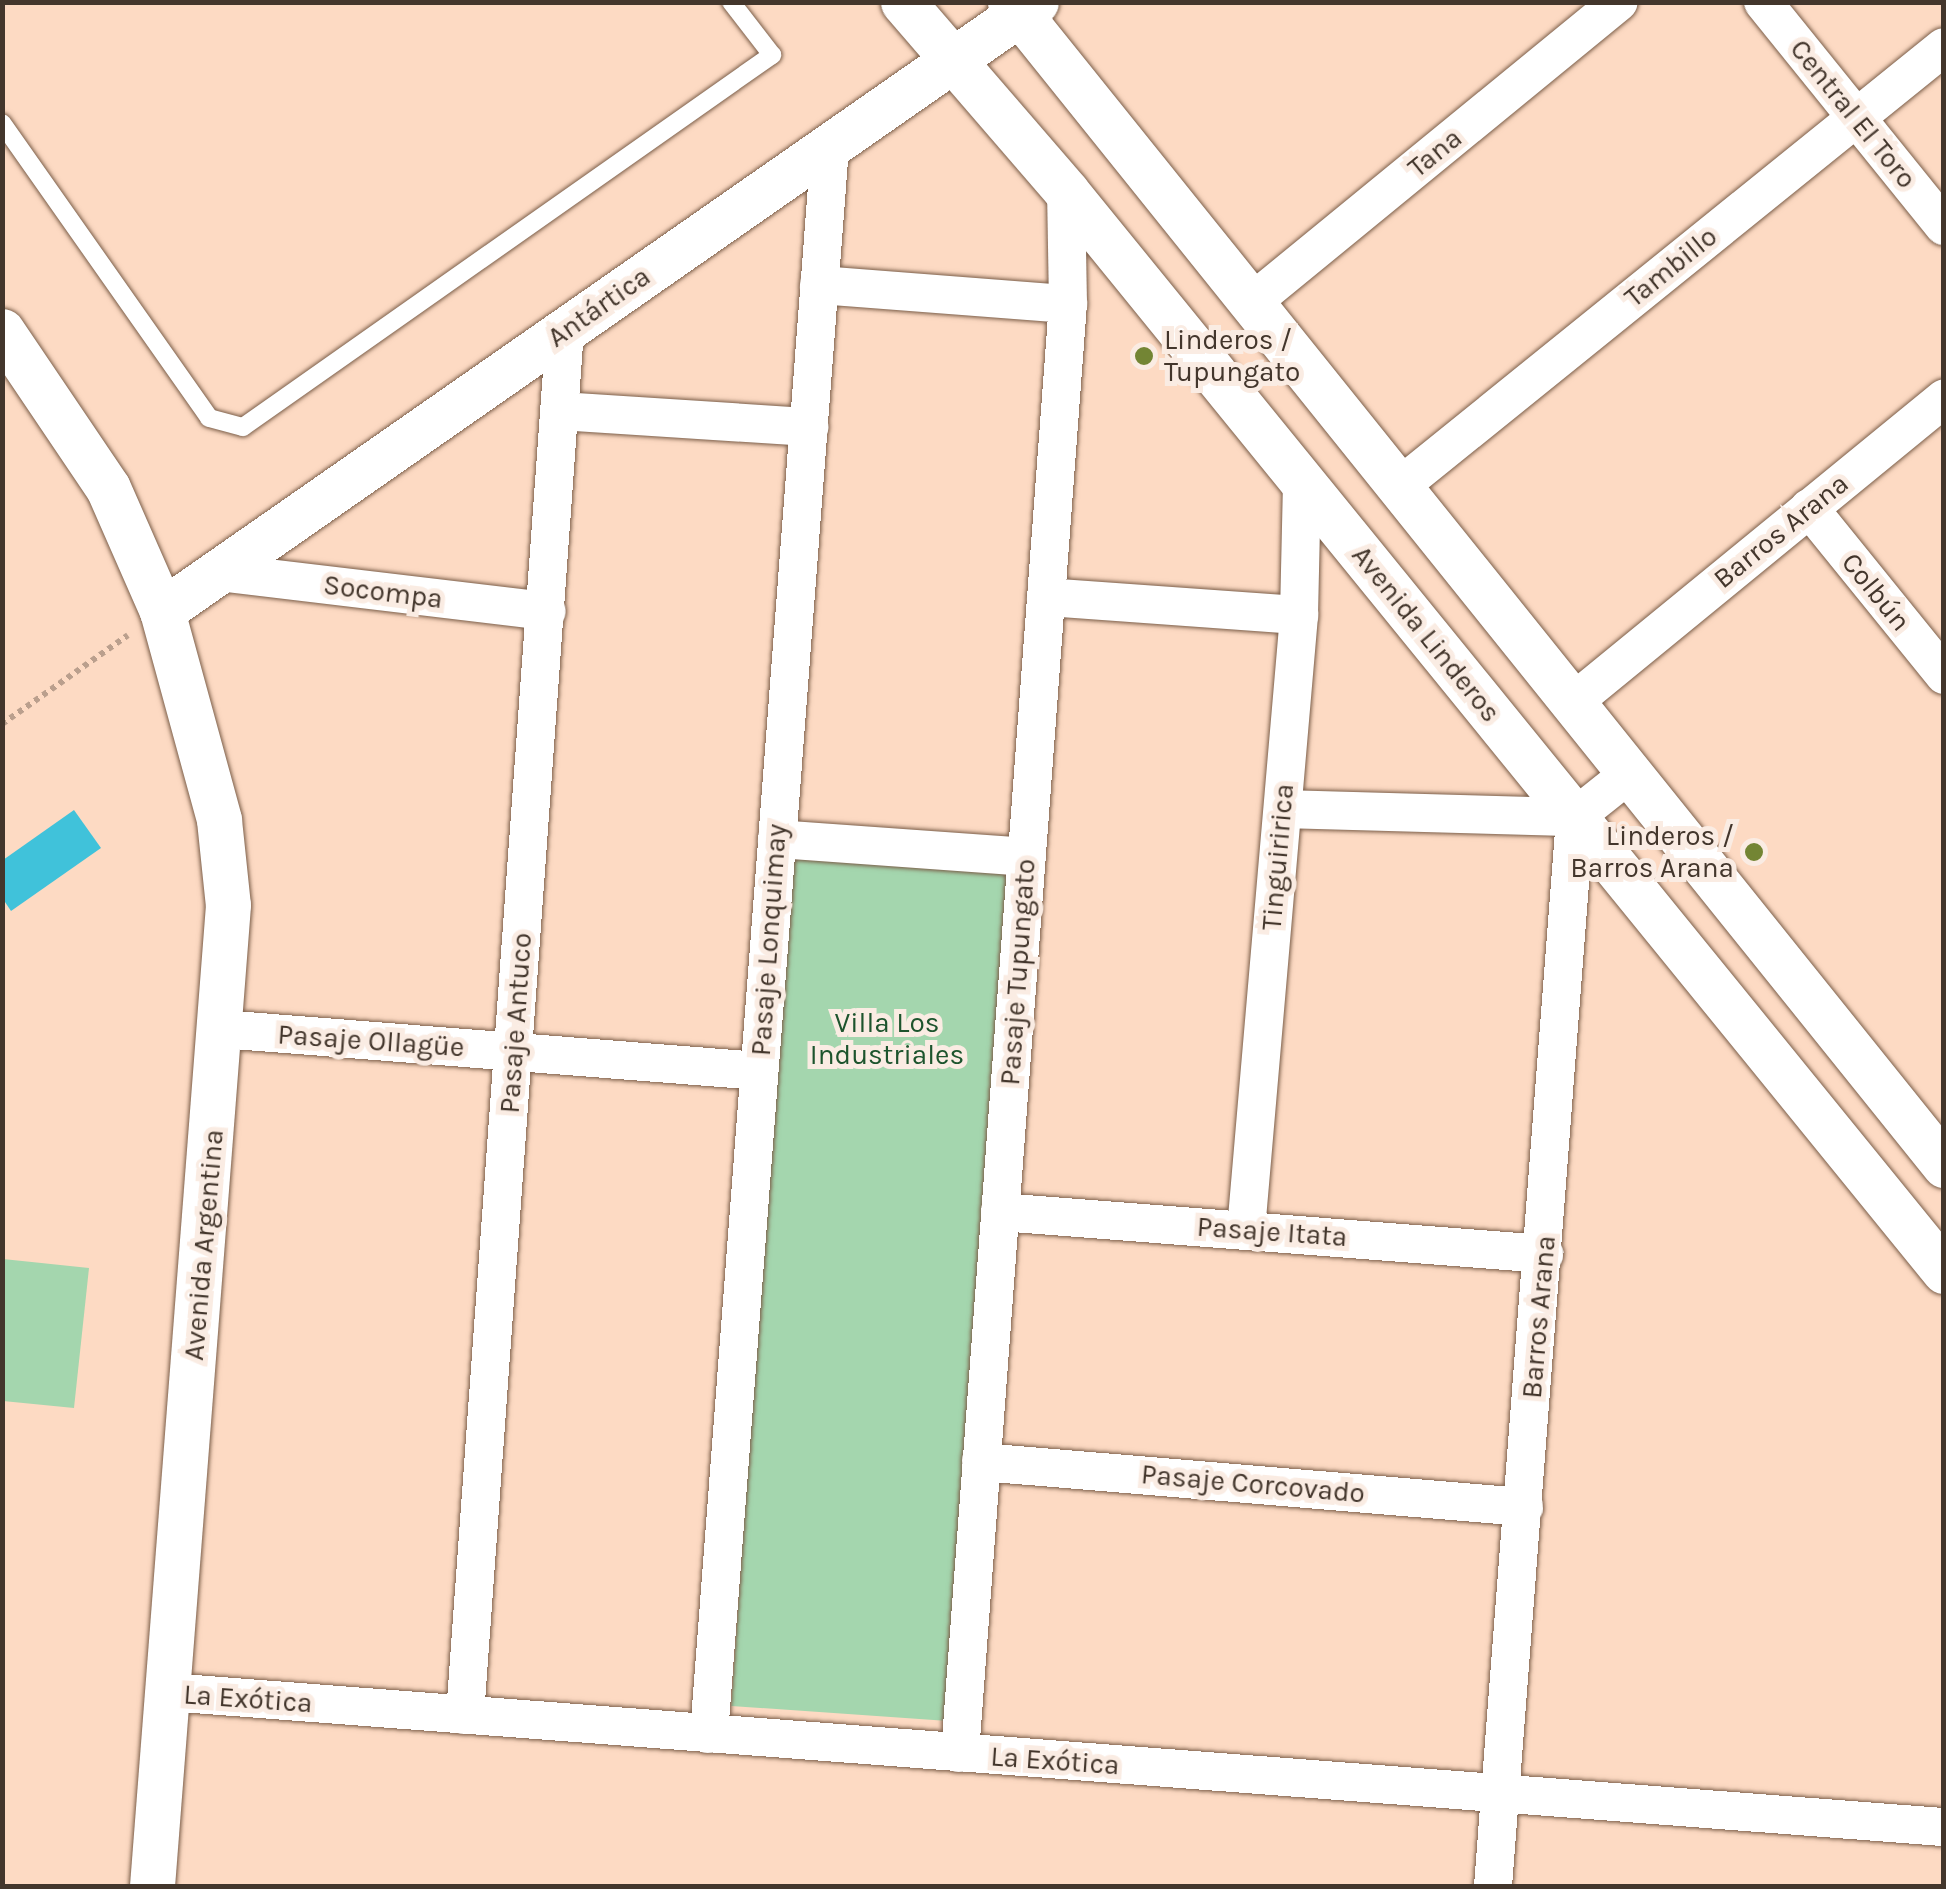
<!DOCTYPE html>
<html>
<head>
<meta charset="utf-8">
<style>
	body { margin:0 }
	#map { position:relative; width:1946px; height:1889px; overflow:hidden; background:#fddac3; font-family:Karla,sans-serif }
	div>[style] { position:absolute }
	.green>* { inset:0; background:#a4d6ae; transform-origin:0 0 }
	.water>* { inset:0; background:#40c2da }
	.path>* { height:6px; margin-top:-3px; transform-origin:0; background:repeating-linear-gradient(90deg,#ba9f8d 0 5px,transparent 0 10px) }
	.roads { filter:drop-shadow(0 0 2px #7b5e49) drop-shadow(0 0 2px #7b5e49) }
	.service>* { height:18px; margin:-9px; padding:0 9px; transform-origin:9px; border-radius:9px; background:#fff }
	.minor>* { height:38px; margin:-19px; padding:0 19px; transform-origin:19px; border-radius:19px; background:#fff }
	.tertiary>* { height:45px; margin:-22.5px; padding:0 22.5px; transform-origin:22.5px; border-radius:22.5px; background:#fff }
	.dots>* { width:28px; height:28px; translate:-50% -50%; box-sizing:border-box; border:5px solid #faece3; border-radius:50% }
	span { translate:-50% -50%; white-space:nowrap; text-align:center; line-height:1.15; -webkit-text-stroke:10px #faece3; paint-order:stroke }
	.street-label { font-size:28px; color:#43362c }
	.poi-label { font-size:28px; color:#43362c }
	.left { translate:0 -50%; text-align:left }
	.right { translate:-100% -50%; text-align:right }
	.park-label { font-size:28px; color:#1d542d }
	.frame { position:absolute; inset:0; border:5px solid #43362c; pointer-events:none }
</style>
</head>
<body>
<div id="map">
	<div class="green">
		<i style="left:791px;top:850px;width:221px;height:858px;rotate:4deg"></i>
		<i style="clip-path:polygon(3px 1259px,89px 1268px,74px 1408px,3px 1401px)"></i>
	</div>
	<div class="water">
		<i style="clip-path:polygon(74px 810px,101px 848px,11px 911px,3px 899px,3px 860px)"></i>
	</div>
	<div class="path">
		<i style="left:2px;top:724px;width:154px;rotate:-35.2deg"></i>
	</div>
	<div class="roads">
		<div class="service">
			<i style="left:2px;top:123px;width:360px;rotate:54.9deg"></i>
			<i style="left:209px;top:418px;width:35px;rotate:15deg"></i>
			<i style="left:243px;top:427px;width:647px;rotate:-35.12deg"></i>
			<i style="left:772px;top:55px;width:67px;rotate:-127.7deg"></i>
		</div>
		<div class="minor">
			<i style="left:1763px;top:2px;width:288px;rotate:51.1deg"></i>
			<i style="left:819px;top:285px;width:250px;rotate:4.4deg"></i>
			<i style="left:1251px;top:303px;width:475px;rotate:-39.3deg"></i>
			<i style="left:560px;top:411px;width:250px;rotate:3.7deg"></i>
			<i style="left:1399px;top:487px;width:700px;rotate:-38.92deg"></i>
			<i style="left:1809px;top:508px;width:215px;rotate:51deg"></i>
			<i style="left:218px;top:572px;width:331px;rotate:6.8deg"></i>
			<i style="left:1046px;top:597px;width:254px;rotate:4.1deg"></i>
			<i style="left:1572px;top:703px;width:481px;rotate:-39.3deg"></i>
			<i style="left:1283px;top:809px;width:292px;rotate:1.6deg"></i>
			<i style="left:777px;top:839px;width:250px;rotate:4.1deg"></i>
			<i style="left:221px;top:1029px;width:540px;rotate:4.46deg"></i>
			<i style="left:1000px;top:1212px;width:546px;rotate:4.41deg"></i>
			<i style="left:1246px;top:1230px;width:617px;rotate:-85.07deg"></i>
			<i style="left:1299px;top:615px;width:132px;rotate:-88.7deg"></i>
			<i style="left:981px;top:1462px;width:545px;rotate:4.74deg"></i>
			<i style="left:168px;top:1692px;width:1781px;rotate:4.35deg"></i>
			<i style="left:465px;top:1715px;width:1388px;rotate:-85.87deg"></i>
			<i style="left:709px;top:1734px;width:1593px;rotate:-85.64deg"></i>
			<i style="left:960px;top:1753px;width:1453px;rotate:-85.74deg"></i>
			<i style="left:1068px;top:304px;width:113px;rotate:-91deg"></i>
			<i style="left:1493px;top:1886px;width:1072px;rotate:-85.61deg"></i>
			<i style="left:1575px;top:817px;width:69px;rotate:-38.5deg"></i>
		</div>
		<div class="tertiary">
			<i style="left:903px;top:2px;width:250px;rotate:49.2deg"></i>
			<i style="left:1066px;top:191px;width:1392px;rotate:50.89deg"></i>
			<i style="left:1010px;top:2px;width:1492px;rotate:51.23deg"></i>
			<i style="left:2px;top:331px;width:189px;rotate:56deg"></i>
			<i style="left:108px;top:488px;width:134px;rotate:66.3deg"></i>
			<i style="left:162px;top:611px;width:217px;rotate:74.7deg"></i>
			<i style="left:219px;top:820px;width:85px;rotate:84deg"></i>
			<i style="left:228px;top:905px;width:984px;rotate:94.43deg"></i>
			<i style="left:162px;top:611px;width:1065px;rotate:-34.87deg"></i>
		</div>
	</div>
	<div class="dots">
		<i style="left:1144px;top:356px;background:#738534"></i>
		<i style="left:1754px;top:852px;background:#738534"></i>
	</div>
	<div class="street-label">
		<span style="left:1853px;top:114px;rotate:51deg">Central El Toro</span>
		<span style="left:1435px;top:153px;rotate:-39deg">Tana</span>
		<span style="left:1671px;top:267px;rotate:-39deg">Tambillo</span>
		<span style="left:599px;top:307px;rotate:-35deg">Antártica</span>
		<span style="left:1781px;top:531px;rotate:-39deg">Barros Arana</span>
		<span style="left:383px;top:592px;rotate:7deg">Socompa</span>
		<span style="left:1876px;top:592px;rotate:51deg">Colbún</span>
		<span style="left:1426px;top:634px;rotate:51deg">Avenida Linderos</span>
		<span style="left:1278px;top:857px;rotate:-85deg">Tinguiririca</span>
		<span style="left:769px;top:940px;rotate:-86deg">Pasaje Lonquimay</span>
		<span style="left:1018px;top:972px;rotate:-86deg">Pasaje Tupungato</span>
		<span style="left:516px;top:1023px;rotate:-86deg">Pasaje Antuco</span>
		<span style="left:371px;top:1041px;rotate:4deg">Pasaje Ollagüe</span>
		<span style="left:1272px;top:1232px;rotate:4deg">Pasaje Itata</span>
		<span style="left:204px;top:1245px;rotate:-85deg">Avenida Argentina</span>
		<span style="left:1539px;top:1317px;rotate:-85deg">Barros Arana</span>
		<span style="left:1253px;top:1484px;rotate:5deg">Pasaje Corcovado</span>
		<span style="left:248px;top:1699px;rotate:4deg">La Exótica</span>
		<span style="left:1055px;top:1761px;rotate:4deg">La Exótica</span>
	</div>
	<div class="poi-label">
		<span class="left" style="left:1164px;top:356px">Linderos /<br>Tupungato</span>
		<span class="right" style="left:1734px;top:852px">Linderos /<br>Barros Arana</span>
	</div>
	<div class="park-label">
		<span style="left:887px;top:1039px">Villa Los<br>Industriales</span>
	</div>
	<div class="frame"></div>
</div>
</body>
</html>
